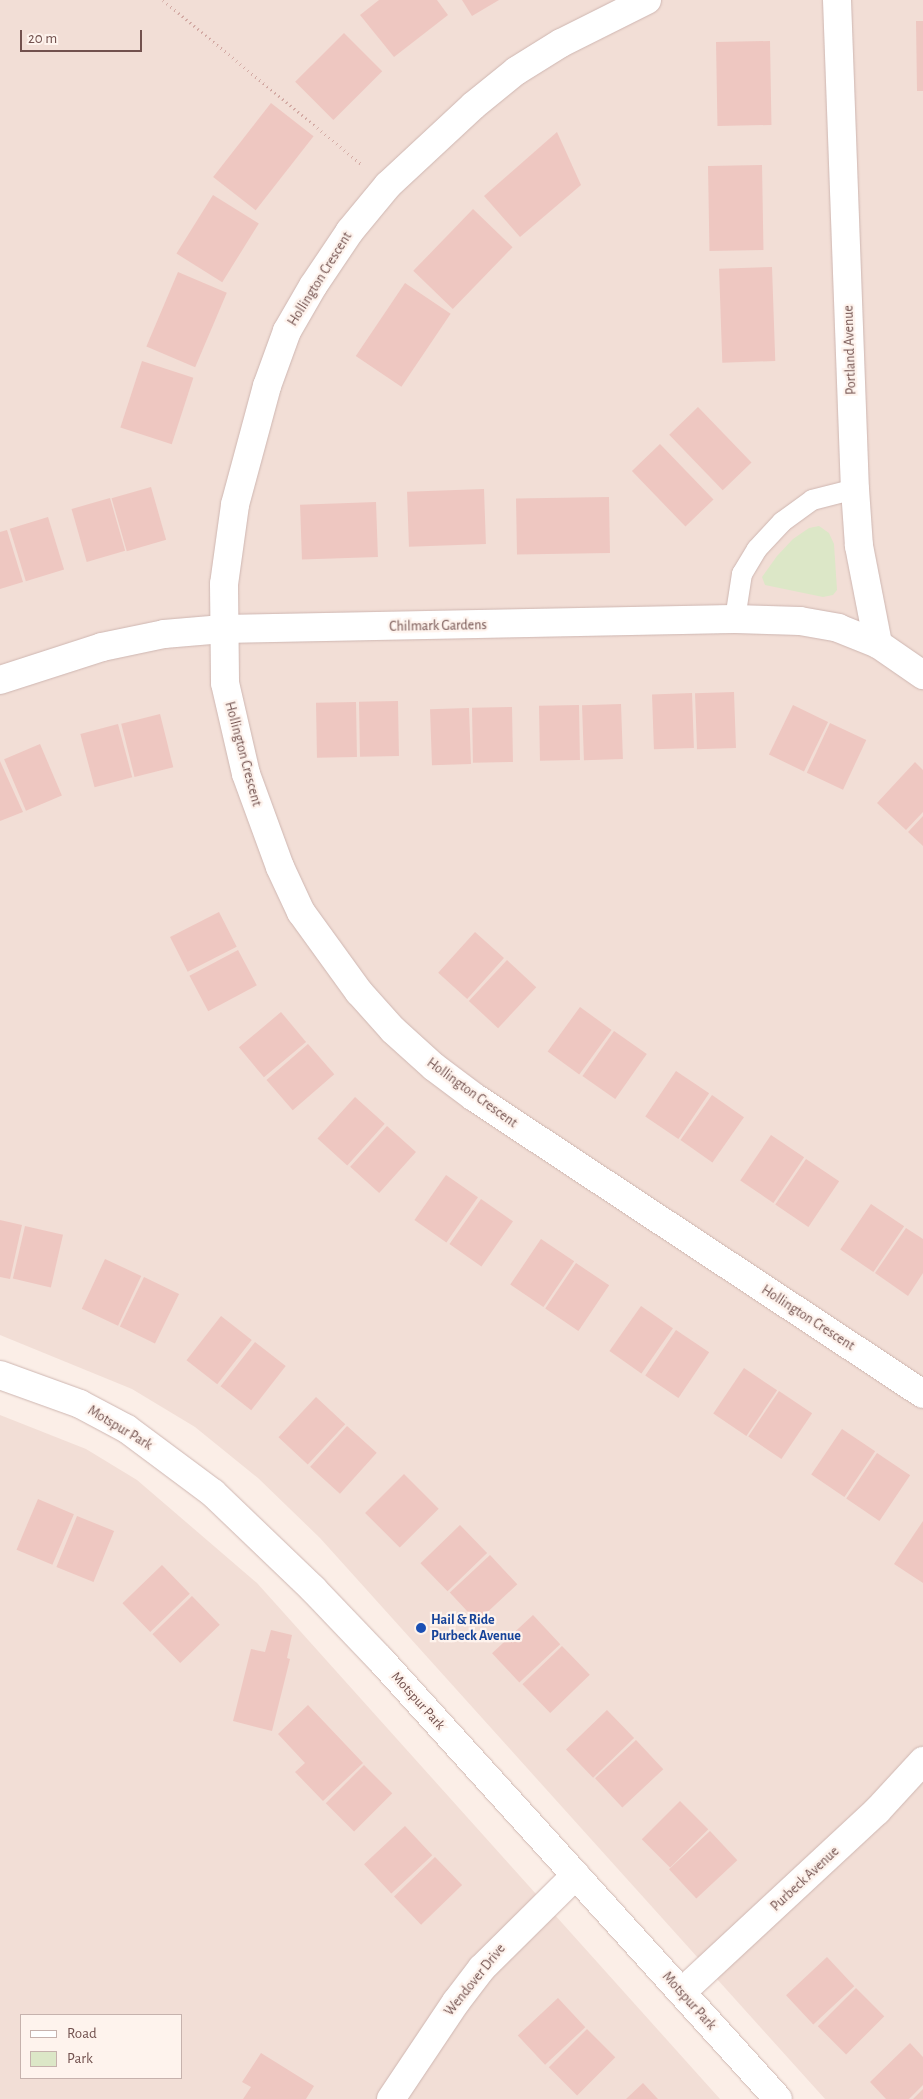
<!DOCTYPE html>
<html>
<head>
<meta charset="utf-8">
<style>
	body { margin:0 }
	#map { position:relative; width:923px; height:2099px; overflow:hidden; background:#fbeee7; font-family:"Alegreya Sans",sans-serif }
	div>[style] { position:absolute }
	.residential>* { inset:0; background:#f2ded6 }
	.green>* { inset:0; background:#dce7c7 }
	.building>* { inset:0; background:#eec7c1; transform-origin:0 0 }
	.path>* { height:3px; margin-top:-1.5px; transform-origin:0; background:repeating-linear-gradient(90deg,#d3aaa4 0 1px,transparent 0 5px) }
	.roads { filter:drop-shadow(0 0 1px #ceb6b1) drop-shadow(0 0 1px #ceb6b1) }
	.lane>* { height:20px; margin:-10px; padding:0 10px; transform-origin:10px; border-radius:10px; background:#fff }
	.street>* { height:28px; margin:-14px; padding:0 14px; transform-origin:14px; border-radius:14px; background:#fff }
	.secondary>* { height:28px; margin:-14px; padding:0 14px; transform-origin:14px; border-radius:14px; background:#fff }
	.dots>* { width:14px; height:14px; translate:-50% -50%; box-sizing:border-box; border:2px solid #fef3ed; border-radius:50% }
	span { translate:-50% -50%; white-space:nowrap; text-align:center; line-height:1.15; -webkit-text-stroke:4.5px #fef3ed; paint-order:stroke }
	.street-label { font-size:14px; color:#72514e }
	.transit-label { font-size:14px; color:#164399; font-weight:700 }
	.left { translate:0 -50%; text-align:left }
	.legend { position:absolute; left:20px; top:2014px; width:162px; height:65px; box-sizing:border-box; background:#fef3ed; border:1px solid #c6b2ad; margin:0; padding:6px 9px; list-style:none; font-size:15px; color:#72514e }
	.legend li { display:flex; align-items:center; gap:10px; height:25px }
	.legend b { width:25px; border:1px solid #c6b2ad }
	.scale { position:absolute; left:20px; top:30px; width:122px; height:22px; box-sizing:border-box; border:2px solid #72514e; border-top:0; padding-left:6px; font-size:15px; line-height:18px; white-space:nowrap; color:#72514e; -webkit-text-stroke:4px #fef3ed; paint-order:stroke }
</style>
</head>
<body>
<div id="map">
	<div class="residential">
		<i style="clip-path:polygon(0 0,923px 0,923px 2099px,825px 2099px,320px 1538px,258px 1478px,195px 1427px,132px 1389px,0 1335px)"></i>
		<i style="clip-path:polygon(evenodd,0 1415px,86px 1449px,137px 1480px,257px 1583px,720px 2099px,0 2099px,0 1415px,21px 2015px,181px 2015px,181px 2078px,21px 2078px,21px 2015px)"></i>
	</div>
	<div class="green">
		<i style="clip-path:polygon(819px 526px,829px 533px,834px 544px,837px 590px,833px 595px,823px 597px,765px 585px,762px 577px,777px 556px,793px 539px,809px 528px)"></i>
	</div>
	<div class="building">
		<i style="clip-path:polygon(379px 0,437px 0,448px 15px,394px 57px,360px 15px)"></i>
		<i style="clip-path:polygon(462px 0,499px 0,472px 16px)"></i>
		<i style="clip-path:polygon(916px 21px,923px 21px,923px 91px,917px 91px)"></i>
		<i style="left:344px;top:33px;width:54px;height:69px;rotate:45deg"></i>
		<i style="left:770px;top:41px;width:84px;height:54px;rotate:89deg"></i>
		<i style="left:271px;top:103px;width:54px;height:94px;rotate:38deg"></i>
		<i style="clip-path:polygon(557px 132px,581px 185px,520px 237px,484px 196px)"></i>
		<i style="left:762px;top:165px;width:85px;height:54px;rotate:89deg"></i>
		<i style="left:213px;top:195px;width:54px;height:69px;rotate:32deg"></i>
		<i style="left:473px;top:209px;width:55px;height:86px;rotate:44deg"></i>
		<i style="left:772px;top:267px;width:94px;height:53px;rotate:88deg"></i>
		<i style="left:178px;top:272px;width:53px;height:81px;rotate:23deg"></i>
		<i style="left:405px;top:283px;width:55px;height:88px;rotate:34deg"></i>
		<i style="left:142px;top:361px;width:54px;height:70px;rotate:18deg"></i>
		<i style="left:698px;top:407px;width:77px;height:40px;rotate:46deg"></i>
		<i style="left:660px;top:444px;width:77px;height:39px;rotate:46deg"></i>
		<i style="left:151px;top:487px;width:55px;height:41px;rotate:74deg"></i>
		<i style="left:484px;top:489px;width:55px;height:77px;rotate:88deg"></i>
		<i style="left:609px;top:497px;width:56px;height:93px;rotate:89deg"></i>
		<i style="left:110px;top:498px;width:55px;height:40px;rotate:74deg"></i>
		<i style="left:376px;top:502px;width:55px;height:76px;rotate:88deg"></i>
		<i style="left:48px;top:517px;width:55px;height:40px;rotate:73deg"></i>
		<i style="clip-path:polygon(7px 530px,23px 582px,0 589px,0 532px)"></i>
		<i style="left:734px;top:692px;width:56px;height:39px;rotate:88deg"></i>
		<i style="left:692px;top:693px;width:55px;height:40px;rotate:88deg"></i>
		<i style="left:398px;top:701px;width:55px;height:39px;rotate:89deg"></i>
		<i style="left:356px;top:702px;width:55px;height:40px;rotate:89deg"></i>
		<i style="left:621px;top:704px;width:55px;height:39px;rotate:88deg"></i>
		<i style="left:579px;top:705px;width:55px;height:40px;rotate:89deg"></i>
		<i style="left:793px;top:705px;width:39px;height:55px;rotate:26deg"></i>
		<i style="left:512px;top:707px;width:55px;height:40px;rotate:89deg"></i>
		<i style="left:469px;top:708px;width:56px;height:39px;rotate:88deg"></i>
		<i style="left:160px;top:714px;width:55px;height:40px;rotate:76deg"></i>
		<i style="left:830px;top:723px;width:40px;height:55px;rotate:25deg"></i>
		<i style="left:118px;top:724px;width:55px;height:39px;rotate:75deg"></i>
		<i style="left:40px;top:744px;width:56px;height:39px;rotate:67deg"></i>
		<i style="clip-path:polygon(0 761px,23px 812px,0 821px)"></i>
		<i style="clip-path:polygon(915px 762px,923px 770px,923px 812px,906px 830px,877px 803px)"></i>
		<i style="clip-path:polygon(923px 816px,923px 846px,908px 832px)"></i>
		<i style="left:219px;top:912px;width:39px;height:55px;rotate:63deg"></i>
		<i style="left:475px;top:932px;width:39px;height:55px;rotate:42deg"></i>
		<i style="left:238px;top:950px;width:40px;height:55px;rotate:62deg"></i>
		<i style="left:507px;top:960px;width:40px;height:56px;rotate:43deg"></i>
		<i style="left:580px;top:1007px;width:39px;height:55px;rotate:36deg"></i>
		<i style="left:281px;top:1012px;width:39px;height:55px;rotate:50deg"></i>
		<i style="left:614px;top:1031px;width:40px;height:55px;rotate:35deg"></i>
		<i style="left:308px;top:1044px;width:40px;height:55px;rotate:49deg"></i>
		<i style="left:676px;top:1071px;width:40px;height:55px;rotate:34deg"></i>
		<i style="left:712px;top:1095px;width:39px;height:55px;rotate:35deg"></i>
		<i style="left:355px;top:1097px;width:40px;height:56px;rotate:42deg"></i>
		<i style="left:387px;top:1126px;width:39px;height:55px;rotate:42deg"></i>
		<i style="left:771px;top:1135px;width:40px;height:55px;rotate:34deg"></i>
		<i style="left:806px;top:1159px;width:40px;height:55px;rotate:34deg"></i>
		<i style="left:446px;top:1175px;width:39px;height:55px;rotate:35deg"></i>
		<i style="left:481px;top:1199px;width:39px;height:55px;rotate:35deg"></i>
		<i style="left:871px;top:1204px;width:40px;height:55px;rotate:34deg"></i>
		<i style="clip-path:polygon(0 1220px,22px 1225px,10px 1279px,0 1277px)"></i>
		<i style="left:25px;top:1226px;width:39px;height:54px;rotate:13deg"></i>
		<i style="clip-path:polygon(906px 1228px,923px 1239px,923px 1273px,908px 1296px,875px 1273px)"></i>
		<i style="left:541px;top:1239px;width:40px;height:55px;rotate:34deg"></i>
		<i style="left:105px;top:1259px;width:40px;height:55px;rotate:25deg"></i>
		<i style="left:576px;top:1263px;width:40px;height:55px;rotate:34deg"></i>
		<i style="left:144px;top:1277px;width:39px;height:55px;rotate:26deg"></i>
		<i style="left:641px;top:1306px;width:39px;height:55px;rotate:35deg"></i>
		<i style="left:221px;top:1316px;width:39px;height:56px;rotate:38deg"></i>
		<i style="left:676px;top:1330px;width:40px;height:55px;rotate:34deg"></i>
		<i style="left:255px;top:1342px;width:39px;height:56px;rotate:38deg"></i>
		<i style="left:744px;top:1368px;width:40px;height:55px;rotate:34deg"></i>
		<i style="left:779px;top:1391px;width:40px;height:55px;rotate:34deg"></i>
		<i style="left:316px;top:1397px;width:40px;height:55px;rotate:43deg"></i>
		<i style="left:347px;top:1426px;width:40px;height:55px;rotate:42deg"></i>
		<i style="left:842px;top:1429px;width:40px;height:55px;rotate:34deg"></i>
		<i style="left:877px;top:1453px;width:40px;height:55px;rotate:34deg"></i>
		<i style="left:404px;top:1474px;width:49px;height:55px;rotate:45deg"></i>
		<i style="left:38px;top:1499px;width:39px;height:55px;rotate:23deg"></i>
		<i style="left:77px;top:1516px;width:40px;height:55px;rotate:22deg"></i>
		<i style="clip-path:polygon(923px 1521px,923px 1583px,894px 1564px)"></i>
		<i style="left:460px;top:1525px;width:39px;height:55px;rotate:46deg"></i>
		<i style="left:490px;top:1555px;width:40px;height:55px;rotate:47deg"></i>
		<i style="left:162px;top:1565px;width:40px;height:55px;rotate:46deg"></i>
		<i style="left:192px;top:1596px;width:40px;height:55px;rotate:46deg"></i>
		<i style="left:533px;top:1615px;width:40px;height:56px;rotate:47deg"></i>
		<i style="clip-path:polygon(271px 1630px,292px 1635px,287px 1658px,290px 1659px,272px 1731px,233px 1721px,251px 1649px,265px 1652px)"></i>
		<i style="left:562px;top:1646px;width:40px;height:55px;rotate:46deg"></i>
		<i style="clip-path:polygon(308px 1705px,363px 1763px,323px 1801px,295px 1772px,305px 1763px,278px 1734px)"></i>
		<i style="left:607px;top:1710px;width:39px;height:57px;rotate:46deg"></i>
		<i style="left:636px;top:1740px;width:40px;height:56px;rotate:47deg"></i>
		<i style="left:364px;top:1765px;width:40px;height:54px;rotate:45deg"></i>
		<i style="left:680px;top:1801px;width:40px;height:54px;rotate:45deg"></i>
		<i style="left:405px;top:1826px;width:40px;height:56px;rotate:47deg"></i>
		<i style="left:710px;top:1831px;width:40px;height:56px;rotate:47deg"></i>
		<i style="left:435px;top:1857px;width:39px;height:57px;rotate:46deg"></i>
		<i style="left:827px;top:1957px;width:40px;height:56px;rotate:47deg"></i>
		<i style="left:856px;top:1988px;width:40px;height:54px;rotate:45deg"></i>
		<i style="left:558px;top:1998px;width:40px;height:55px;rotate:47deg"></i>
		<i style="left:587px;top:2029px;width:40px;height:54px;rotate:45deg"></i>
		<i style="clip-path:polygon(910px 2043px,923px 2057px,923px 2085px,909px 2099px,886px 2099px,870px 2082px)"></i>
		<i style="clip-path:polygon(261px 2053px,314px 2086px,306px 2099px,243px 2099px,251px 2087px,242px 2082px)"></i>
		<i style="clip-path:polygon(643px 2083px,658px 2099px,626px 2099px)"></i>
		<i style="clip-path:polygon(923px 2089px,923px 2099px,913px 2099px)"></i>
	</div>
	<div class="path">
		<i style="left:163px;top:0;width:257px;rotate:39.6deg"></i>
	</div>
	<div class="roads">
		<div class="lane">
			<i style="left:735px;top:619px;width:46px;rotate:-81.2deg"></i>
			<i style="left:742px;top:574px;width:29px;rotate:-59deg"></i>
			<i style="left:757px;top:549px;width:37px;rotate:-47deg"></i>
			<i style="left:782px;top:522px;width:37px;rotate:-36deg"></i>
			<i style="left:812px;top:500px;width:44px;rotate:-14.3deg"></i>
		</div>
		<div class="street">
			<i style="left:647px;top:0;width:96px;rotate:153.4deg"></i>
			<i style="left:561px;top:43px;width:53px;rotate:148.1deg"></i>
			<i style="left:516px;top:71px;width:55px;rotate:140.9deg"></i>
			<i style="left:473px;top:106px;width:116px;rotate:137.1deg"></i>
			<i style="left:388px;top:185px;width:60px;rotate:129.6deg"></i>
			<i style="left:350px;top:231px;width:66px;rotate:123.9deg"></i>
			<i style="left:313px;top:286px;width:52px;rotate:120deg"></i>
			<i style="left:287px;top:331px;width:59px;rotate:110deg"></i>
			<i style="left:267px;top:386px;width:123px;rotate:105.1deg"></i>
			<i style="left:235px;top:505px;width:80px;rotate:97.9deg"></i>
			<i style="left:224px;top:584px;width:99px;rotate:89.4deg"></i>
			<i style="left:225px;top:683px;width:93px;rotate:77deg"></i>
			<i style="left:246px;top:774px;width:99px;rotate:69.9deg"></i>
			<i style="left:280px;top:867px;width:50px;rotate:65deg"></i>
			<i style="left:301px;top:912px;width:99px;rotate:54.1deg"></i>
			<i style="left:359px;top:992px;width:51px;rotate:48.2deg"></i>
			<i style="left:393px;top:1030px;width:55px;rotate:42.1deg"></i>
			<i style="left:434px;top:1067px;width:50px;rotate:36.9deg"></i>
			<i style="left:474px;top:1097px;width:538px;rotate:33.48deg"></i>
			<i style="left:837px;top:0;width:489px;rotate:87.9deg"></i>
			<i style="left:855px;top:489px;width:57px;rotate:86deg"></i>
			<i style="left:859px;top:546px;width:100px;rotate:79deg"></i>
			<i style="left:0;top:680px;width:107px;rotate:-17.9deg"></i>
			<i style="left:102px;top:647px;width:63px;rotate:-11.8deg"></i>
			<i style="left:164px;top:634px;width:59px;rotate:-4.8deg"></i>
			<i style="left:223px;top:629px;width:512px;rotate:-1.12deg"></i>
			<i style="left:735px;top:619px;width:65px;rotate:1.8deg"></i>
			<i style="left:800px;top:621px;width:39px;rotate:10deg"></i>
			<i style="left:838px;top:628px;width:43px;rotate:21.8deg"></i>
			<i style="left:878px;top:644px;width:55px;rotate:34.6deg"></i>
			<i style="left:682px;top:1992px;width:266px;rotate:-42.9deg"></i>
			<i style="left:877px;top:1811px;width:68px;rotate:-47.4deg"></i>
			<i style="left:391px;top:2099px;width:117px;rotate:-56.2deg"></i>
			<i style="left:456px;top:2002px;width:43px;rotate:-52.6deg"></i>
			<i style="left:482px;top:1968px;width:132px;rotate:-44.7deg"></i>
		</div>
		<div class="secondary">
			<i style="left:0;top:1375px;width:85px;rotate:19.9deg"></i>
			<i style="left:80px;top:1404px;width:53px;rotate:28deg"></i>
			<i style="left:127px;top:1429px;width:107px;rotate:36.7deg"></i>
			<i style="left:213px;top:1493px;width:139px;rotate:43.8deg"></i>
			<i style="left:313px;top:1589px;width:97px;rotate:46.3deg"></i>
			<i style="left:380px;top:1659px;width:593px;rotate:47.87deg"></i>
		</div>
	</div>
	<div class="dots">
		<i style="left:421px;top:1628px;background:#1a4fb4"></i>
	</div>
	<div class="street-label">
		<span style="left:320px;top:279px;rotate:-58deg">Hollington Crescent</span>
		<span style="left:850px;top:350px;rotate:-92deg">Portland Avenue</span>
		<span style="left:438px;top:626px;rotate:-1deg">Chilmark Gardens</span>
		<span style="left:243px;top:754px;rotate:75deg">Hollington Crescent</span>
		<span style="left:472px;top:1093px;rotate:36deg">Hollington Crescent</span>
		<span style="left:808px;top:1318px;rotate:33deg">Hollington Crescent</span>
		<span style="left:120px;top:1428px;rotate:31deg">Motspur Park</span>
		<span style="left:418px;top:1701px;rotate:48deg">Motspur Park</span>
		<span style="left:805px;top:1879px;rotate:-43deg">Purbeck Avenue</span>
		<span style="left:475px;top:1980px;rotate:-51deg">Wendover Drive</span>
		<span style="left:689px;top:2001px;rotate:48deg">Motspur Park</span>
	</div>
	<div class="transit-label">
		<span class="left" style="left:431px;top:1628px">Hail &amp; Ride<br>Purbeck Avenue</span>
	</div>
	<ul class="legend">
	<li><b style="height:6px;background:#fff"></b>Road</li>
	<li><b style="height:14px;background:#dce7c7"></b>Park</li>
	</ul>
	<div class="scale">20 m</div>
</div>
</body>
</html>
